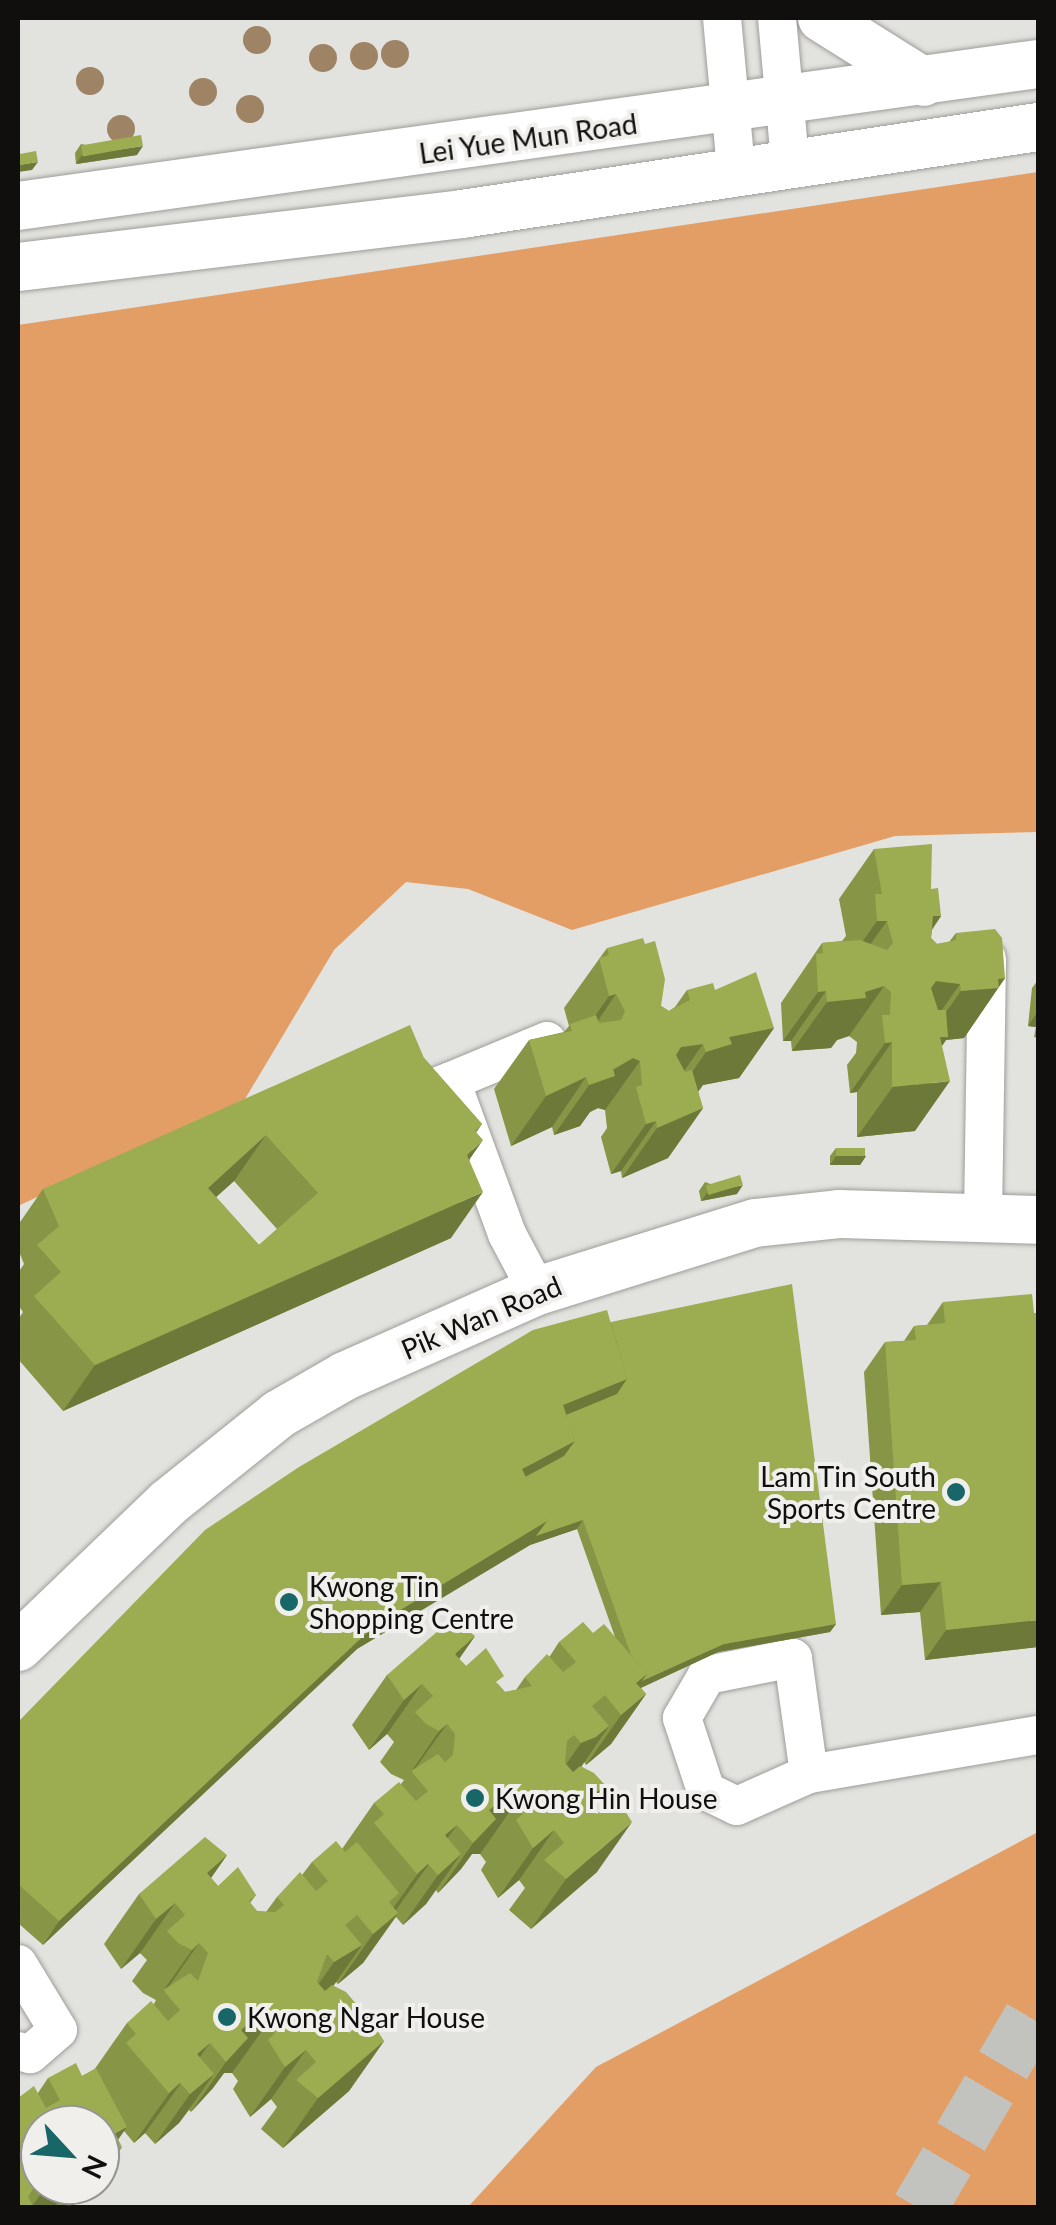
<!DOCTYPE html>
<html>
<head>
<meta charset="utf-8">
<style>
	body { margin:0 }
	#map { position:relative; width:1056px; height:2225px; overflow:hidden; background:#e2e2de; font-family:Lato,sans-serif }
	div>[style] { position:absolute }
	.green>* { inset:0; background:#e39e65 }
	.highway-tunnel>* { height:55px; margin-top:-27.5px; transform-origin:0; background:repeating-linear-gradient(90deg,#c2c2bf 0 55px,transparent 0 83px) }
	.roads { filter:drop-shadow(0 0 2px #9e9d9a) drop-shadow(0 0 2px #9e9d9a) }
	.minor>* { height:38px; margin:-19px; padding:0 19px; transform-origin:19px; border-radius:19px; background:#fff }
	.major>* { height:48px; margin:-24px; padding:0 24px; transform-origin:24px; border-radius:24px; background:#fff }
	.trees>* { width:28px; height:28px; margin:-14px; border-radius:50%; background:#9e8365 }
	.wall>* { inset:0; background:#869546 }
	.shaded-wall>* { inset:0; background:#6d7939 }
	.building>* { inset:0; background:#9cad51; transform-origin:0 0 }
	.dots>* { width:28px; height:28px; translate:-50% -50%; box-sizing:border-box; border:5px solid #f0efec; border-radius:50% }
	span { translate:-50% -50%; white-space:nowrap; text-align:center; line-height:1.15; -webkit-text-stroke:8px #f0efec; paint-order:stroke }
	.street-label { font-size:28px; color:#100f0e }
	.poi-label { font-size:28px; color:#100f0e }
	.right { translate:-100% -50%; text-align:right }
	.left { translate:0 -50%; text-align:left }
	.frame { position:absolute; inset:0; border:20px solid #100f0e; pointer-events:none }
	.north { position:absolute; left:20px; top:2105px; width:100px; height:100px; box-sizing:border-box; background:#f0efec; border:2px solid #969593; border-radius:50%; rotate:116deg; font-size:28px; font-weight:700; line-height:40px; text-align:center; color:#100f0e }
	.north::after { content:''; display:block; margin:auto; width:35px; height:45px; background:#186667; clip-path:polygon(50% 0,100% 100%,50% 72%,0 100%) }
</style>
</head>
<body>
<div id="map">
	<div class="green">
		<i style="clip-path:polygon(1038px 172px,1038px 832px,895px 836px,572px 930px,468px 889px,406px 882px,334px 950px,245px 1099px,18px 1206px,18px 325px)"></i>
		<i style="clip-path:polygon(1038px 1832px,1038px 2207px,468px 2207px,596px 2067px)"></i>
	</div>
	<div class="highway-tunnel">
		<i style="left:919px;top:2208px;width:235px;rotate:-59.6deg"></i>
	</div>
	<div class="roads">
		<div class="minor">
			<i style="left:722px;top:18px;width:151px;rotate:84.7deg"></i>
			<i style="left:777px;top:18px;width:143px;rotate:84.8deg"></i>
			<i style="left:451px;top:1081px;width:104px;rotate:-22.6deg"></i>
			<i style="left:399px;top:1101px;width:56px;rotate:-21deg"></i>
			<i style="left:451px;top:1081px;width:163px;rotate:69.9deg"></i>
			<i style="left:507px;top:1234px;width:64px;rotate:62.2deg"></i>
			<i style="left:983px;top:1216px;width:257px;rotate:-89.1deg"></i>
			<i style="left:809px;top:1774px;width:117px;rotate:-97.9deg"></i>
			<i style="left:793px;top:1658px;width:88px;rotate:168.8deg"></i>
			<i style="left:707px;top:1675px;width:50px;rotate:120.2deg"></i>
			<i style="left:682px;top:1718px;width:77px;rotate:71.8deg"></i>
			<i style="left:706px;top:1791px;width:34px;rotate:26deg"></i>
			<i style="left:737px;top:1806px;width:79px;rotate:-24deg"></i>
			<i style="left:809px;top:1774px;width:232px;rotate:-9.7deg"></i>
			<i style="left:18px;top:1964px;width:77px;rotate:58.8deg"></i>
			<i style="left:58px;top:2030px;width:37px;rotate:139deg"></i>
			<i style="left:30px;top:2054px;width:12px;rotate:-166deg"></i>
		</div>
		<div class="major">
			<i style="left:822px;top:18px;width:120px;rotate:32.1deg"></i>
			<i style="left:18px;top:206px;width:1030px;rotate:-7.93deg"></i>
			<i style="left:18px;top:267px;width:447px;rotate:-6.8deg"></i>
			<i style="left:462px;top:214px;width:583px;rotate:-8.59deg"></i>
			<i style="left:18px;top:1647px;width:208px;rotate:-43.8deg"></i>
			<i style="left:168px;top:1503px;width:142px;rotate:-38.7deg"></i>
			<i style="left:279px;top:1414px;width:76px;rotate:-29.9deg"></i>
			<i style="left:345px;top:1376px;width:210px;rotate:-23.9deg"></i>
			<i style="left:537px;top:1291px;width:228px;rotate:-17.3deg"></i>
			<i style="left:755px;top:1223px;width:84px;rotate:-6.1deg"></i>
			<i style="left:839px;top:1214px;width:199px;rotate:1.7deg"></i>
		</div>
	</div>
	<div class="trees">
		<i style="left:257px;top:40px"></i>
		<i style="left:395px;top:54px"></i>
		<i style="left:364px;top:56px"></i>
		<i style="left:323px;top:58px"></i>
		<i style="left:90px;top:81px"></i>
		<i style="left:203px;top:92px"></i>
		<i style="left:250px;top:109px"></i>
		<i style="left:121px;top:129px"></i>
	</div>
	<div class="wall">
		<i style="clip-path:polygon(81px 144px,137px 155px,76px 164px,75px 153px)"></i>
		<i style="clip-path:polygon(874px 849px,931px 889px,941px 916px,932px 930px,931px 938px,937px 944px,949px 942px,956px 933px,1005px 978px,964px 1038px,946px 1040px,942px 1046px,915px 1131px,857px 1137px,857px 1092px,850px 1093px,847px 1065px,856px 1053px,857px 1042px,849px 1036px,837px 1040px,831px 1048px,792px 1051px,791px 1041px,783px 1041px,781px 1003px,822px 943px,842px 941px,846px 936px,839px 899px)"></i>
		<i style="clip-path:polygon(607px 948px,661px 1006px,669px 1011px,675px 1007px,687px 990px,715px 990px,774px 1028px,739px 1078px,703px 1085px,698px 1092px,703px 1108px,668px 1158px,622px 1178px,621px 1171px,611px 1174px,601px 1137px,607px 1128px,605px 1110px,598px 1108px,590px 1112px,580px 1126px,554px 1135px,552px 1127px,511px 1146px,494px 1089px,529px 1040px,564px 1032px,569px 1026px,564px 1008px)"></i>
		<i style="clip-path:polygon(1038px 980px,1038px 1038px,1034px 1037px,1036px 1027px,1028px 1026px,1032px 988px)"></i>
		<i style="clip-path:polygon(evenodd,424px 1058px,482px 1124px,476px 1133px,451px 1238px,63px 1411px,18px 1359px,18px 1320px,23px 1312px,18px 1305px,18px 1273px,24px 1264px,18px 1249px,18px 1225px,43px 1189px,424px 1058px,234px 1181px,277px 1229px,259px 1245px,216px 1197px,234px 1181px)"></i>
		<i style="clip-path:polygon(836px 1148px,866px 1156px,860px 1165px,830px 1165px,830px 1156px)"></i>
		<i style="clip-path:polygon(705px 1182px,737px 1194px,701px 1201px,699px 1191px)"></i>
		<i style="clip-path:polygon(943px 1302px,1038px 1647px,925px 1660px,920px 1612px,881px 1615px,864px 1372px,885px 1342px,904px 1341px,914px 1326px,927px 1325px)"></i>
		<i style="clip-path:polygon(611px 1322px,836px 1624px,830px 1632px,718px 1652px,641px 1688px,646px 1694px,611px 1744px,586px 1765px,584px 1762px,581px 1766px,605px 1785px,591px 1806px,597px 1872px,531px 1929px,509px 1910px,525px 1888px,519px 1880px,498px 1898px,481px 1870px,486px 1862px,480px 1854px,472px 1854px,461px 1869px,438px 1893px,436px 1890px,426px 1904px,403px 1925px,396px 1917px,363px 1963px,338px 1984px,336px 1982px,333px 1986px,357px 2005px,343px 2025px,349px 2033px,384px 2041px,349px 2091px,283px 2148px,261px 2129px,277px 2107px,271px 2099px,250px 2117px,233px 2089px,238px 2081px,232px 2073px,224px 2073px,213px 2088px,191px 2112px,189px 2110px,179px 2123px,155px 2144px,145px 2133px,134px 2143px,124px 2131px,100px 2125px,40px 2125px,40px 2185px,95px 2185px,87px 2197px,67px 2208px,56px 2208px,55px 2206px,18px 2208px,38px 2093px,48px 2078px,82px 2076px,94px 2070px,127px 2023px,154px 2004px,156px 2000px,143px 1993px,132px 1981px,147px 1960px,140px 1953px,121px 1969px,104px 1944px,139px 1894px,227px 1855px,211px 1878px,218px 1886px,256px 1895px,250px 1903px,257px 1911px,266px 1912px,277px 1897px,302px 1875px,312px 1862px,342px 1849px,374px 1803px,401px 1784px,404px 1780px,391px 1774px,380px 1762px,394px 1742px,387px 1734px,369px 1750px,352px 1725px,387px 1675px,475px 1636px,459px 1659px,466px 1666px,498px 1684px,505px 1692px,516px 1690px,525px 1677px,550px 1656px,559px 1642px,593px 1633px,615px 1637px,577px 1529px,530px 1545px,357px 1649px,43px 1945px,18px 1923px,18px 1722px)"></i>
	</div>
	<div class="shaded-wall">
		<i style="clip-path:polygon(143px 146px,137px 155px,76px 164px,82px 155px)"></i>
		<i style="clip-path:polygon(38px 162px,32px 170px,18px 172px,18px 165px)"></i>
		<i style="clip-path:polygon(933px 916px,941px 916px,906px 966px)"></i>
		<i style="clip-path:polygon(877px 921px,887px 921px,852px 970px,842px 971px)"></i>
		<i style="clip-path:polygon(1005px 978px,964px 1038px,946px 1040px,915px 1085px,950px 1081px,915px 1131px,857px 1137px,961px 991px,998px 979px)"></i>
		<i style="clip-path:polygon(936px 981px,960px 984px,925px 1034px,901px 1031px)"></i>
		<i style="clip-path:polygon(884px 986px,849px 1036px,837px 1040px,831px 1048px,792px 1051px,827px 1002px)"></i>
		<i style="clip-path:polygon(826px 991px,791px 1041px,783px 1041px,818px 992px)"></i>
		<i style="clip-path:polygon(616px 994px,582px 1044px,574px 1046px,609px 996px)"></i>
		<i style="clip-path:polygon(1038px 1011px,1038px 1023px,1036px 1027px,1028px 1026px)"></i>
		<i style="clip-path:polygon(774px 1028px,739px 1078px,703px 1085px,697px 1093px,671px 1102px,706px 1052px,729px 1037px)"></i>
		<i style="clip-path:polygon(892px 1042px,857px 1092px,850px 1093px,885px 1043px)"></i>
		<i style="clip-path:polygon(703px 1044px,668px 1094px,646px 1097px,681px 1047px)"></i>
		<i style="clip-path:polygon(633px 1058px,640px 1061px,605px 1110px,598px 1108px,590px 1112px,580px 1126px,554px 1135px,589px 1085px)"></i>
		<i style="clip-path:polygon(586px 1077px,552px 1127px,511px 1146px,546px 1096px)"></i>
		<i style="clip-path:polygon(703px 1108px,668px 1158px,622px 1178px,657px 1128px)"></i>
		<i style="clip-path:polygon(656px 1121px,621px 1171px,611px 1174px,646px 1124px)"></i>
		<i style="clip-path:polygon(266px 1135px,234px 1181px,176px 1233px,208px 1188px)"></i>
		<i style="clip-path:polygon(483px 1140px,451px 1186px,467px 1155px)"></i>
		<i style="clip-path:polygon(836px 1156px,866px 1156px,860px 1165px,830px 1165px)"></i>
		<i style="clip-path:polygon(743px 1185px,737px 1194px,701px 1201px,707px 1193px)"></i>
		<i style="clip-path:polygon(483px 1192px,451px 1238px,63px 1411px,95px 1365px)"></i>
		<i style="clip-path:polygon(627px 1379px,611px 1403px,554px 1426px,563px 1405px)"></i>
		<i style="clip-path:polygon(575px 1441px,558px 1465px,511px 1484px,522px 1469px)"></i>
		<i style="clip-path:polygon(583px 1520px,577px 1529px,530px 1545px,357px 1649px,43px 1945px,59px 1921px,374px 1626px,547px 1521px)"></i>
		<i style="clip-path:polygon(941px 1582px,920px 1612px,881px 1615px,902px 1585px)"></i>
		<i style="clip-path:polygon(1038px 1620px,1038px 1647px,925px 1660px,946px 1630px)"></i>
		<i style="clip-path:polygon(836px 1624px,830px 1632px,718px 1652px,636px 1690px,636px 1683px,647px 1674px,724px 1644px)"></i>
		<i style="clip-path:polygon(475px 1636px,440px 1686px,455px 1654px)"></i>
		<i style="clip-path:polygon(422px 1684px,387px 1734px,369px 1750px,404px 1700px)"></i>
		<i style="clip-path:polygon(646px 1694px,611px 1744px,586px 1765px,621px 1715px)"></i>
		<i style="clip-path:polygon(447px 1724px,412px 1773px,411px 1772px,439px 1731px)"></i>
		<i style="clip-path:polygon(609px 1726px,575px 1776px,546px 1793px,581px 1743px)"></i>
		<i style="clip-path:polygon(605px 1785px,570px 1835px,586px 1801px)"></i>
		<i style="clip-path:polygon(498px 1803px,515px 1804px,480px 1854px,472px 1854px,461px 1869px,438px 1893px,473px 1843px,489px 1810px)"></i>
		<i style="clip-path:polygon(632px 1822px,597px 1872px,531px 1929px,566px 1879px)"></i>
		<i style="clip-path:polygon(457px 1825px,393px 1914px,382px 1924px,445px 1835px)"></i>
		<i style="clip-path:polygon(554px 1830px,519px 1880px,498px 1898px,533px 1848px)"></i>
		<i style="clip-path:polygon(461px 1854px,426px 1904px,403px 1925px,438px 1875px)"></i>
		<i style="clip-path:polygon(227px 1855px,192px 1905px,207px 1873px)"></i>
		<i style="clip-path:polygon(175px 1903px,140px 1953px,121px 1969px,156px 1919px)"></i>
		<i style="clip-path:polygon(398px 1913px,363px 1963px,338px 1984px,373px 1934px)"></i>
		<i style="clip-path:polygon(199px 1943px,165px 1992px,163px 1991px,192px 1950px)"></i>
		<i style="clip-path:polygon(362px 1945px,327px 1995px,299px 2012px,334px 1962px)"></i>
		<i style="clip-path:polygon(357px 2005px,322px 2054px,339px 2020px)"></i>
		<i style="clip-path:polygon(250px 2022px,267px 2024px,232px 2073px,224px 2073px,213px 2088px,191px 2112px,226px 2062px,241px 2030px)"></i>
		<i style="clip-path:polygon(384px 2041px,349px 2091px,283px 2148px,318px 2098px)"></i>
		<i style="clip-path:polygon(210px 2043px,145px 2133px,134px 2143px,197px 2054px)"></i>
		<i style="clip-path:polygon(306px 2050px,271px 2099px,250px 2117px,285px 2067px)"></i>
		<i style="clip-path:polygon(214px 2074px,179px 2123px,155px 2144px,190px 2094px)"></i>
		<i style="clip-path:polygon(127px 2127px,108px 2154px,122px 2147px,100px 2178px,100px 2155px,115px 2133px)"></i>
		<i style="clip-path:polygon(47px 2185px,70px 2185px,54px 2208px,31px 2208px)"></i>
		<i style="clip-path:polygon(77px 2185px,95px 2185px,87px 2197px,67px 2208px,61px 2208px)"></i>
	</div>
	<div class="building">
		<i style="left:141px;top:135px;width:11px;height:61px;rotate:80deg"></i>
		<i style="left:36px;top:151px;width:11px;height:18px;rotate:80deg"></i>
		<i style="clip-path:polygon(932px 844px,931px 889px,938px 888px,941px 916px,933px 916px,931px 938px,937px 944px,956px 940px,956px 933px,995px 929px,1002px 938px,1005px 978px,998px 979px,999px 988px,961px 991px,960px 984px,936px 981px,931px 988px,938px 1010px,946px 1010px,948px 1037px,940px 1037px,950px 1081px,892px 1087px,892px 1042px,885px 1043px,882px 1015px,890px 1015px,891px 992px,884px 986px,865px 992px,866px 998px,827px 1002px,826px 991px,818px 992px,816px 954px,823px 953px,822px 943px,860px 940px,887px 950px,893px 943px,887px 921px,877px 921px,875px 894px,882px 894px,874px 849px)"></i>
		<i style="clip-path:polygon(643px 938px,645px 944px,655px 941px,665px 979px,661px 1006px,669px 1011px,690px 1000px,687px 990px,713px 983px,715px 990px,756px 972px,774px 1028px,729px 1037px,732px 1044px,706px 1052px,703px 1044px,681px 1047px,676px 1055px,685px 1072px,692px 1070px,703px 1108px,657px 1128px,656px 1121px,646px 1124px,636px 1087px,642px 1085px,640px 1061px,633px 1058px,613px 1069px,615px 1076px,589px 1085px,586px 1077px,546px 1096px,529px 1040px,572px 1031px,570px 1024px,596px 1015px,599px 1023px,621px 1020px,625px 1011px,616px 994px,609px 996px,599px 958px,609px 955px,607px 948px)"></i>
		<i style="clip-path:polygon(evenodd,410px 1025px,424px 1058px,482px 1124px,475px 1131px,483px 1140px,467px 1155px,483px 1192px,95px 1365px,34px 1296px,61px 1272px,37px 1245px,59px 1226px,43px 1189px,410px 1025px,266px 1135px,318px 1193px,259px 1245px,208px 1188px,266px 1135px)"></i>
		<i style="left:836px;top:1148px;width:29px;height:8px"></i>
		<i style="left:740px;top:1175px;width:10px;height:36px;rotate:73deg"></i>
		<i style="clip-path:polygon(792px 1284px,836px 1624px,724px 1644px,642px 1681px,647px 1674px,631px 1655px,583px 1520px,536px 1536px,547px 1521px,525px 1477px,564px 1456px,575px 1441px,566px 1415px,617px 1394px,627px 1379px,611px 1322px)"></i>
		<i style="clip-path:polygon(1032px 1294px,1034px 1313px,1038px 1313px,1038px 1620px,946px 1630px,941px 1582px,902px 1585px,885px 1342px,916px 1340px,914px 1326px,945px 1323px,943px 1302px)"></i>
		<i style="clip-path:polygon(607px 1310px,627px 1379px,563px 1405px,575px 1441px,522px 1469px,547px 1521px,374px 1626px,59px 1921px,18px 1884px,18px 1722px,205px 1530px,299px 1467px,533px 1330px)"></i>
		<i style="clip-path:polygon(453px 1618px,475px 1636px,455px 1654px,466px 1666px,486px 1648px,504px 1676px,496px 1682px,505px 1692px,532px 1686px,525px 1677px,547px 1654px,563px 1672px,576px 1662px,559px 1642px,583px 1622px,593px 1633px,604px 1624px,647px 1674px,636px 1683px,646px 1694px,621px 1715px,605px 1695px,592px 1706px,609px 1726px,596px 1737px,581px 1743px,574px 1735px,567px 1741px,565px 1763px,573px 1772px,580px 1766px,594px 1773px,605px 1785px,586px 1801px,597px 1814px,616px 1797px,632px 1822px,566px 1879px,544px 1860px,564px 1843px,554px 1830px,533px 1848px,516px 1820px,523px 1814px,515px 1804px,498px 1803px,489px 1810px,496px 1819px,473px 1843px,457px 1825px,445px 1835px,461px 1854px,438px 1875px,428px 1864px,417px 1874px,374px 1823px,384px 1814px,374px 1803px,399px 1782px,416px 1801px,428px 1791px,411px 1771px,438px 1754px,445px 1762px,453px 1755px,455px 1734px,447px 1724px,439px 1731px,426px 1724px,415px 1712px,433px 1696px,422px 1684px,404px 1700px,387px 1675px)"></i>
		<i style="clip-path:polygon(205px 1837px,227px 1855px,207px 1873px,218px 1886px,238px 1867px,256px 1895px,249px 1901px,257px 1911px,275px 1912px,284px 1905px,277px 1897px,300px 1872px,316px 1891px,328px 1881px,312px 1862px,336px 1841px,345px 1852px,357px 1842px,399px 1893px,389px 1902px,398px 1913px,373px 1934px,357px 1915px,345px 1925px,362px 1945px,334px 1962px,327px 1954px,317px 1982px,325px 1991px,332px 1985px,346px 1992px,357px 2005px,339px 2020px,349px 2033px,368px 2016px,384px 2041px,318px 2098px,296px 2080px,316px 2062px,306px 2050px,285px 2067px,268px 2040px,275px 2033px,267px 2024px,250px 2022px,241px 2030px,248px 2038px,226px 2062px,210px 2043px,197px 2054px,214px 2074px,190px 2094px,180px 2083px,169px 2093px,126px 2043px,136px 2034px,127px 2023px,151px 2001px,168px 2021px,180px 2010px,163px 1990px,190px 1973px,198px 1981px,208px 1953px,199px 1943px,192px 1950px,178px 1943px,167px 1931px,185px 1915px,175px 1903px,156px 1919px,139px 1894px)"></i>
		<i style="clip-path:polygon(76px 2063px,82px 2076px,96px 2068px,127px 2127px,115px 2133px,122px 2147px,100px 2158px,100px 2125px,40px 2125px,40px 2177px,28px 2197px,34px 2208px,18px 2208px,18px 2098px,34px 2086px,46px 2108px,60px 2100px,48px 2078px)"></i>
	</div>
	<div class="dots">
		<i style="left:956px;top:1492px;background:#186667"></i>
		<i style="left:289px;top:1602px;background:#186667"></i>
		<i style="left:475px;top:1798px;background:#186667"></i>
		<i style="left:227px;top:2017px;background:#186667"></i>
	</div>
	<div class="street-label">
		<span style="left:528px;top:138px;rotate:-8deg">Lei Yue Mun Road</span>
		<span style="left:481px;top:1317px;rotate:-23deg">Pik Wan Road</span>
	</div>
	<div class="poi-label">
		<span class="right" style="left:936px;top:1492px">Lam Tin South<br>Sports Centre</span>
		<span class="left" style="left:309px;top:1602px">Kwong Tin<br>Shopping Centre</span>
		<span class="left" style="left:495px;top:1798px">Kwong Hin House</span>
		<span class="left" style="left:247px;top:2017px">Kwong Ngar House</span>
	</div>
	<div class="frame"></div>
	<div class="north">N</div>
</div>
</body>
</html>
